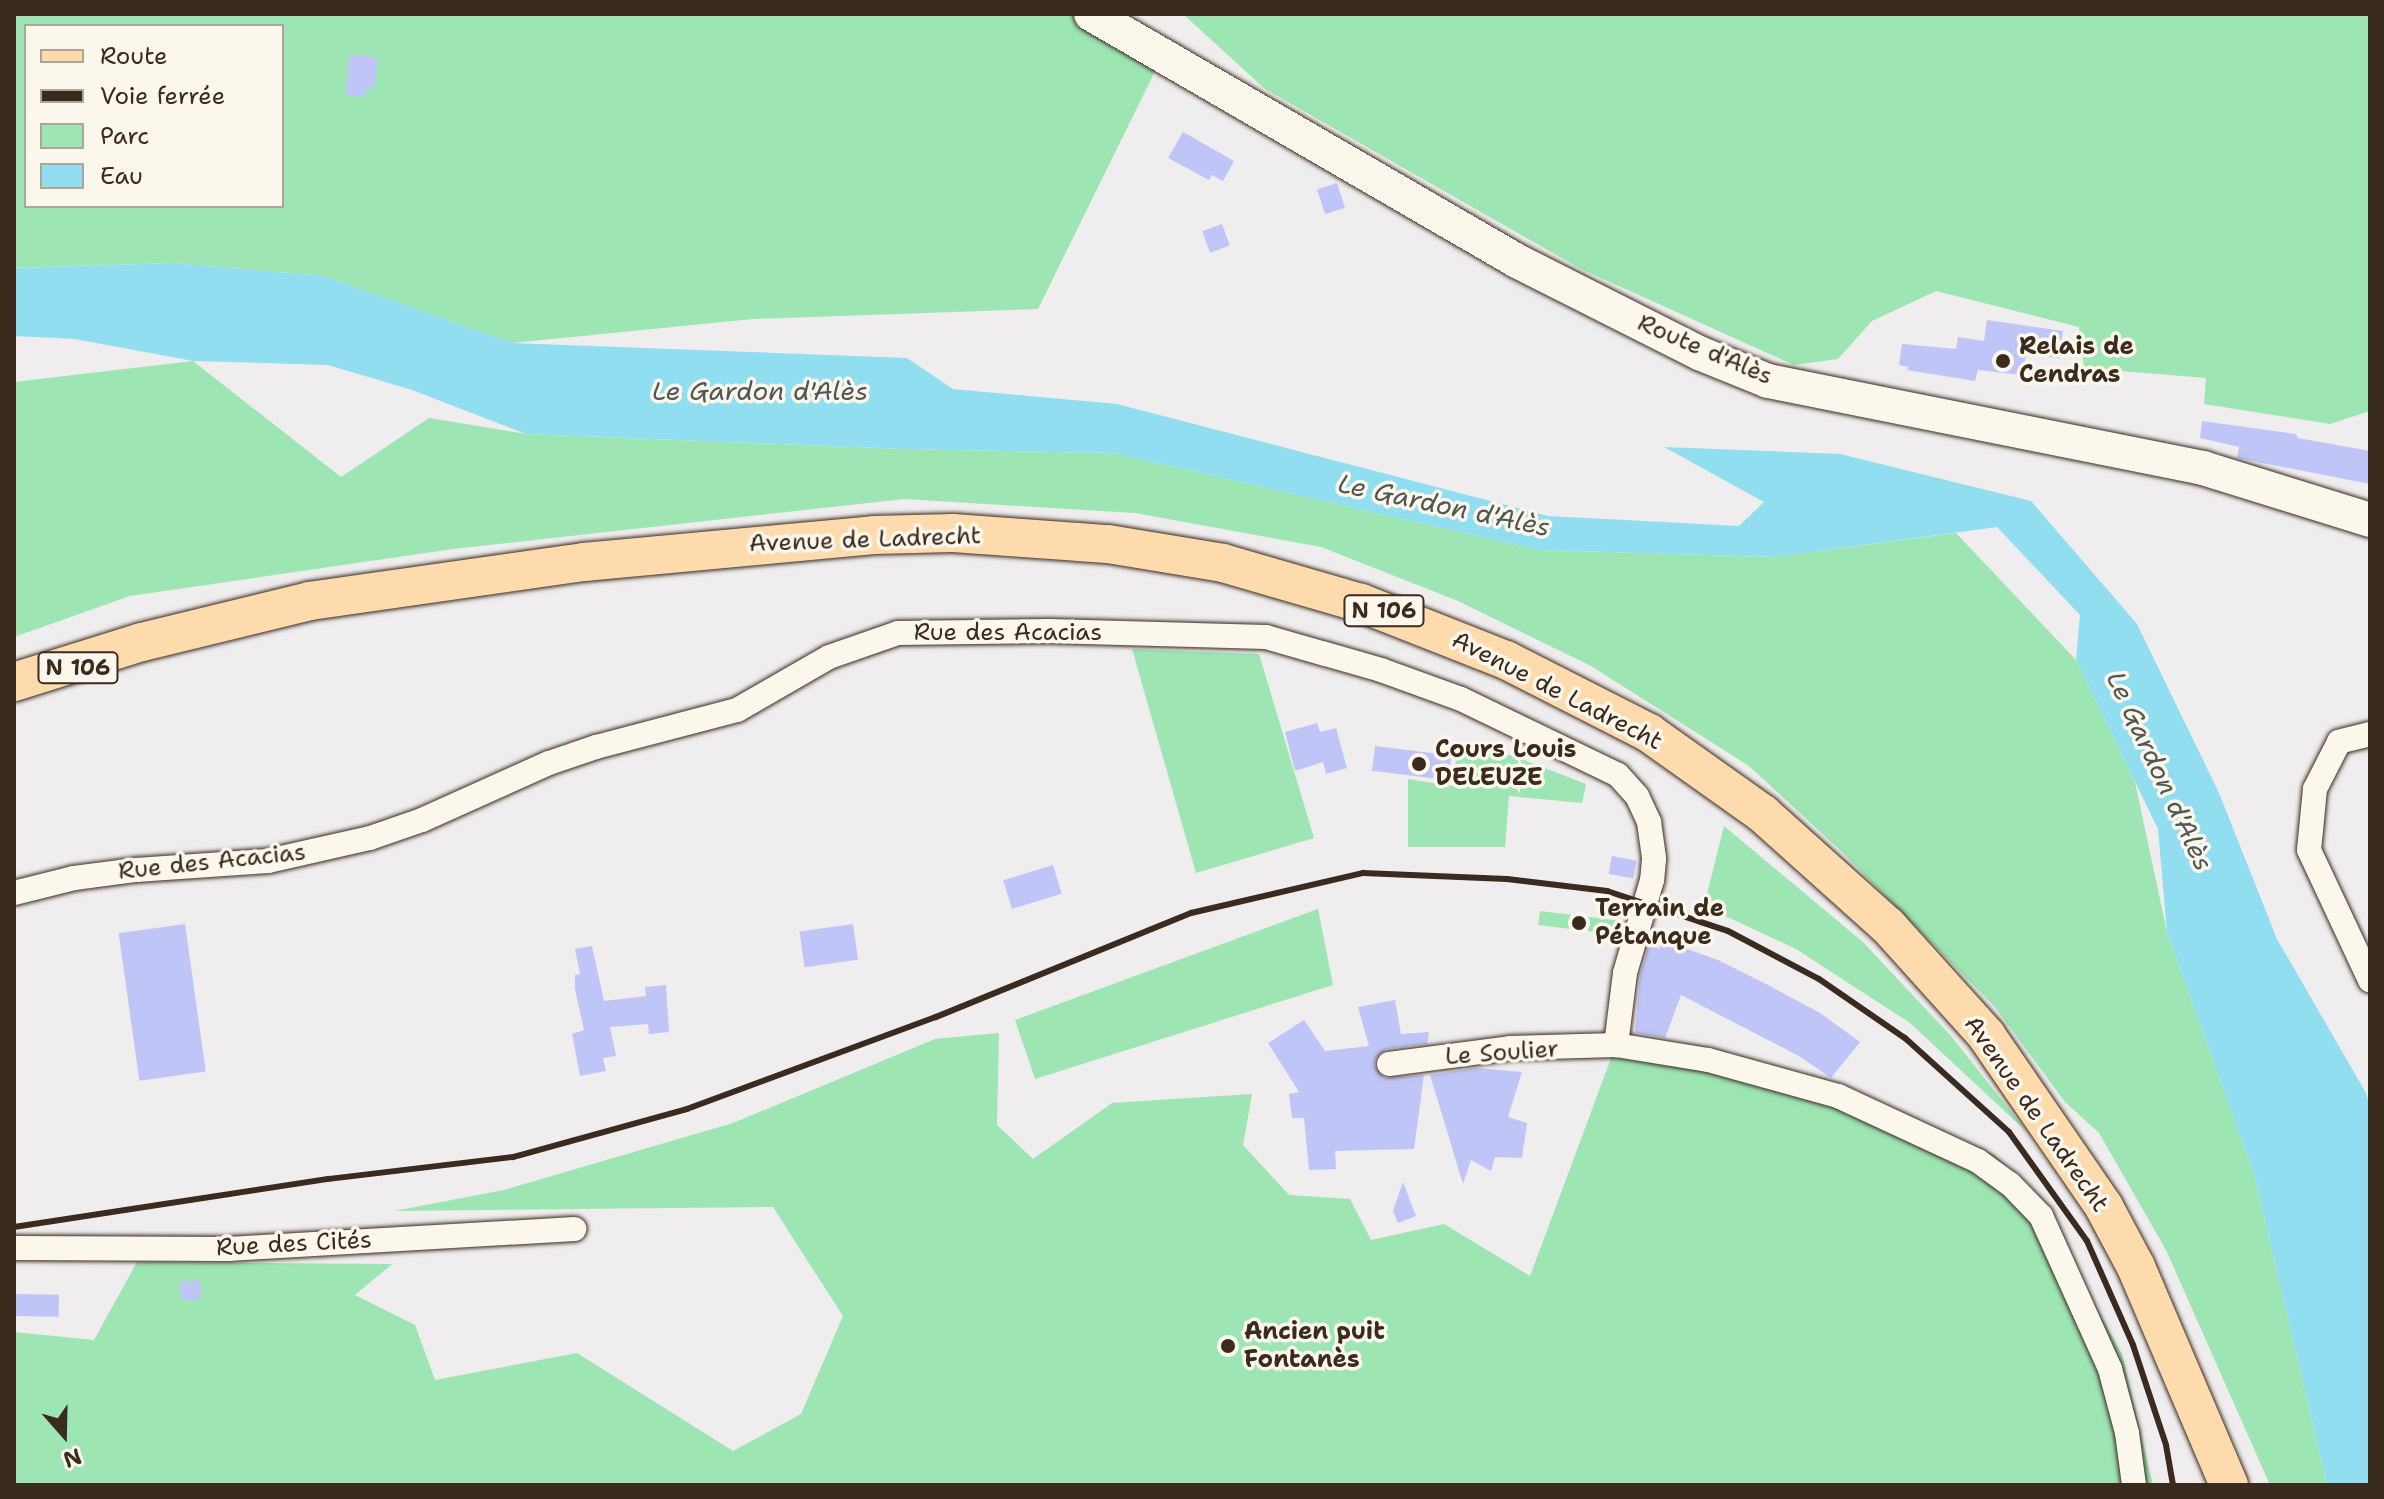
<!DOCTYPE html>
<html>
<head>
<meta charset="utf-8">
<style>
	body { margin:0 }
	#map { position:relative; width:2384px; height:1499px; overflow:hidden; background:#efedee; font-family:"Shantell Sans",sans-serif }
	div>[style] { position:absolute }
	.green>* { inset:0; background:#9de5b3; transform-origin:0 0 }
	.water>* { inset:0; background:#90deef }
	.building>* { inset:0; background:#bfc5f7; transform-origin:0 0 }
	.roads { filter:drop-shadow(0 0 2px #3b2a1e) drop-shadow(0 0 2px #3b2a1e) }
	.street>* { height:24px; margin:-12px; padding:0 12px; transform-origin:12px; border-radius:12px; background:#fbf7ec }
	.secondary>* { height:34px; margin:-17px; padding:0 17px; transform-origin:17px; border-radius:17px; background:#fbf7ec }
	.primary>* { height:38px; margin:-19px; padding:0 19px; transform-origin:19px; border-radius:19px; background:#fedbac }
	.rail>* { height:6px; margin:-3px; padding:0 3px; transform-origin:3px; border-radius:3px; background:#3b2a1e }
	.dots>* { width:22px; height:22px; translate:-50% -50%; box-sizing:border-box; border:4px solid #fbf7ec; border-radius:50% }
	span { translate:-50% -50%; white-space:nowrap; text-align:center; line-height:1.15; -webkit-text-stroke:7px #fbf7ec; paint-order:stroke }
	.shield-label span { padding:2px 6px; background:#fbf7ec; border:2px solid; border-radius:6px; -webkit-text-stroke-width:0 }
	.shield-label { font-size:22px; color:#3b2a1e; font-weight:700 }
	.poi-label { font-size:24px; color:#3b2a1e; font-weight:700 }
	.left { translate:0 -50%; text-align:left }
	.street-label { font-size:24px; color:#3b2a1e }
	.water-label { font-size:26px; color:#505752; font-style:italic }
	.frame { position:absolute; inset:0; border:16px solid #3b2a1e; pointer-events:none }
	.legend { position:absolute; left:24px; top:24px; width:260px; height:184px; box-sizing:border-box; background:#fbf7ec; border:2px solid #aea59a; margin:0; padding:10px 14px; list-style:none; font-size:24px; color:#3b2a1e }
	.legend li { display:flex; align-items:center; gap:16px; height:40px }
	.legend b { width:40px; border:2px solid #aea59a }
	.north { position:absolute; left:24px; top:1395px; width:80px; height:80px; -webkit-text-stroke:6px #fbf7ec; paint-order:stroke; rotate:160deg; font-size:22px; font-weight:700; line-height:32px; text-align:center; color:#3b2a1e }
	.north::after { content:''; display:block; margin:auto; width:28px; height:36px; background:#3b2a1e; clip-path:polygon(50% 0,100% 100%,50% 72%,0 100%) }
</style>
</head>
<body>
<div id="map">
	<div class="green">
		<i style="clip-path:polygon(evenodd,14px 14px,1091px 14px,1163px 55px,1038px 309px,753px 319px,512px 343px,324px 276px,173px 263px,14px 268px,14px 14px,26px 26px,282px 26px,282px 206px,26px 206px,26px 26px)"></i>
		<i style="clip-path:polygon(1183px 14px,2370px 14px,2370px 411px,2330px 424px,2204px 404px,2206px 378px,2084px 368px,2079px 327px,1936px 291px,1872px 321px,1838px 359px,1794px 365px,1581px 269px,1265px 89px)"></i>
		<i style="clip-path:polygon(193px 361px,341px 477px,429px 418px,526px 434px,904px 449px,1113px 453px,1540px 550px,1774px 557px,1956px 533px,2076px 660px,2135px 782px,2167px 932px,2255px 1178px,2327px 1485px,2270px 1485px,2166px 1250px,2099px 1133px,2065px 1102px,1995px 1007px,1842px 852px,1749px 766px,1591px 666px,1458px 601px,1321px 547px,1135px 513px,904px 499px,453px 549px,130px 596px,14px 637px,14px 382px)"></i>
		<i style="clip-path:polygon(1132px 649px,1259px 654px,1314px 838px,1196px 873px)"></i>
		<i style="clip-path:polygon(1457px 752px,1511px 755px,1586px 784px,1582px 803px,1509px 796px,1505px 847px,1408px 847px,1408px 779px,1453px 786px)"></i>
		<i style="clip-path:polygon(1724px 826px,1863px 942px,1951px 1036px,2027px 1132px,1910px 1023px,1796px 949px,1704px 906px)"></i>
		<i style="clip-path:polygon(1318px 909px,1333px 985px,1035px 1079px,1015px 1020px)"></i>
		<i style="left:1540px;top:911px;width:81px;height:14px;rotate:7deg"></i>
		<i style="clip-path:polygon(999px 1033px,997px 1125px,1033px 1159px,1112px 1103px,1252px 1094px,1243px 1145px,1289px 1195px,1350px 1199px,1371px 1240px,1444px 1224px,1530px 1276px,1616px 1045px,1994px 1154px,2031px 1191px,2122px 1354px,2153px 1485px,14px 1485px,14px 1332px,94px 1340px,137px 1262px,392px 1264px,355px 1295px,415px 1325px,435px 1380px,577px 1353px,733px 1451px,801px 1414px,843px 1316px,773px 1207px,394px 1211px,504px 1190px,733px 1123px,935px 1039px)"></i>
	</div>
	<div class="water">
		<i style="clip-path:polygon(173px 263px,324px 276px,512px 343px,907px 358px,953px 389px,1117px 404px,1548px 516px,1739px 526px,1764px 502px,1664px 447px,1840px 454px,2031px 501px,2137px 624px,2219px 793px,2277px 939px,2366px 1093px,2370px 1107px,2370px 1485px,2327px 1485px,2255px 1178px,2167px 932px,2158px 829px,2076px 660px,2080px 615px,1997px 527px,1774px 557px,1540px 550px,1113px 453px,904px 449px,526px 434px,412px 390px,328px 365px,193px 361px,75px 339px,14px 336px,14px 268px)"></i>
	</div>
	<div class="building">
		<i style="clip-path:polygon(350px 54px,378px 58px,374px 89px,366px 88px,365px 97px,345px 95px)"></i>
		<i style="clip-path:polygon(1183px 132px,1234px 161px,1223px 181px,1212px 175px,1209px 180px,1168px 158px)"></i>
		<i style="left:1337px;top:183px;width:26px;height:21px;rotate:72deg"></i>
		<i style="left:1222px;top:224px;width:23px;height:21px;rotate:70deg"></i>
		<i style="clip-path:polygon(1987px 320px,2063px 331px,2059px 358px,2026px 354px,2022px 375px,1978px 370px,1975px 381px,1907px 370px,1908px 367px,1899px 365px,1902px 344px,1956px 349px,1958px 337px,1984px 341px)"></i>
		<i style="clip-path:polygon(2202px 421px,2296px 434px,2298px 438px,2370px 451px,2370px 484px,2237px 458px,2239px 447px,2200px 438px)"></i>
		<i style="clip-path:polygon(1317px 723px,1320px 732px,1336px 728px,1347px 768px,1326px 774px,1323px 762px,1295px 771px,1285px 732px)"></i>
		<i style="left:1375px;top:746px;width:77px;height:25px;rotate:7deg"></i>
		<i style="left:1612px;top:856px;width:25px;height:18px;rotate:11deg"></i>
		<i style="left:1053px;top:865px;width:30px;height:52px;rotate:73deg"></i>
		<i style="left:185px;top:924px;width:149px;height:67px;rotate:82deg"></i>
		<i style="left:853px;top:924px;width:36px;height:54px;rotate:82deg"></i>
		<i style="clip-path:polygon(1651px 936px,1718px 960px,1766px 984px,1820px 1013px,1860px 1042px,1831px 1078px,1799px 1056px,1681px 995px,1665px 1038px,1635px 1033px,1640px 976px)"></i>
		<i style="clip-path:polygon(592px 946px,604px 1001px,646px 996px,645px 987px,666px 985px,669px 1032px,649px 1034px,648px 1024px,610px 1027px,616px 1056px,603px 1058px,606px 1071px,580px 1076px,572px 1034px,584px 1030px,575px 989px,575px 975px,580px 974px,575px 949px)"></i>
		<i style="clip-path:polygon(1395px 1000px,1401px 1034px,1429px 1032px,1427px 1044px,1386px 1049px,1376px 1058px,1374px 1065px,1384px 1078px,1424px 1075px,1414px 1149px,1335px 1151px,1336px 1169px,1309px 1170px,1304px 1118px,1292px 1118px,1289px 1094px,1299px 1092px,1268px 1043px,1304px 1020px,1325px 1051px,1369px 1046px,1358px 1007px)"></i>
		<i style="clip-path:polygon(1476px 1068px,1522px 1072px,1508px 1117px,1527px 1123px,1522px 1158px,1495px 1157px,1491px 1171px,1471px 1160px,1463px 1184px,1430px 1075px)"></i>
		<i style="clip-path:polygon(1403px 1182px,1416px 1216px,1398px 1223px,1393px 1211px)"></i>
		<i style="clip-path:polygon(200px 1280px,201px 1300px,180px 1299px,180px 1282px)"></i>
		<i style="left:14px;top:1294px;width:45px;height:22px;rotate:1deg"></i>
	</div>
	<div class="roads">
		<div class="street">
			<i style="left:2370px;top:734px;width:32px;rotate:166deg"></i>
			<i style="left:2339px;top:742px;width:53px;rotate:117.1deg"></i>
			<i style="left:2315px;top:789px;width:61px;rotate:95.6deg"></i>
			<i style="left:2309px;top:850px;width:144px;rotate:64.9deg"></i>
			<i style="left:14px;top:893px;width:62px;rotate:-14deg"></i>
			<i style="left:74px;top:878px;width:63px;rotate:-7.4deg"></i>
			<i style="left:136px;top:870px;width:132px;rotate:-3.9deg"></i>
			<i style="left:268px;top:861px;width:105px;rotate:-12.7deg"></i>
			<i style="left:370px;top:838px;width:55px;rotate:-19.1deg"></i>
			<i style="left:422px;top:820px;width:139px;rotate:-24.2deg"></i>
			<i style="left:549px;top:763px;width:50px;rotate:-18.8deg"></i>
			<i style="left:596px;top:747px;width:146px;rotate:-14.7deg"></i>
			<i style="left:737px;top:710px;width:106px;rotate:-29.9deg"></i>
			<i style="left:829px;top:657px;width:73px;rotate:-19.2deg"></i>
			<i style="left:898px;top:633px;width:151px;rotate:-0.8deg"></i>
			<i style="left:1049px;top:631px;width:217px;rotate:1.6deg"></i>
			<i style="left:1266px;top:637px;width:120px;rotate:16deg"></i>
			<i style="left:1381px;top:670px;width:85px;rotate:19.9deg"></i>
			<i style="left:1461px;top:699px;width:174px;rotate:25.8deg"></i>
			<i style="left:1618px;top:775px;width:28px;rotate:48deg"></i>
			<i style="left:1637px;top:796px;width:29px;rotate:65deg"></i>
			<i style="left:1649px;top:822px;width:37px;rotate:82deg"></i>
			<i style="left:1654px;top:859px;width:21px;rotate:95deg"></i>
			<i style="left:1652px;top:880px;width:97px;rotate:106.2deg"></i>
			<i style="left:1625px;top:973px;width:73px;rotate:97.1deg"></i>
			<i style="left:1389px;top:1064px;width:122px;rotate:-7.5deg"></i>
			<i style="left:1510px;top:1048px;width:106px;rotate:-1.6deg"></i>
			<i style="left:1616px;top:1045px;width:93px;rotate:9.3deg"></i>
			<i style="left:1708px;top:1060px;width:135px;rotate:15.5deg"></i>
			<i style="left:1838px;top:1096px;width:154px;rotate:24.9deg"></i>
			<i style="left:1978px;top:1161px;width:39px;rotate:36deg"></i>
			<i style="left:2010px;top:1184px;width:45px;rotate:45.9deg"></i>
			<i style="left:2041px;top:1216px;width:168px;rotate:65.7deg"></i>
			<i style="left:2110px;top:1369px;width:66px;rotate:75.1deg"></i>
			<i style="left:2127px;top:1433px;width:52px;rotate:82.3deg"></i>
			<i style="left:14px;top:1248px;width:214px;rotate:0.3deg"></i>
			<i style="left:228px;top:1249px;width:347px;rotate:-3.3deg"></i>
		</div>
		<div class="secondary">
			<i style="left:1091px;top:14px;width:490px;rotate:30.1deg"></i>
			<i style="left:1515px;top:260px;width:206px;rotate:26.8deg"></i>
			<i style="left:1699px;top:353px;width:74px;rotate:22.1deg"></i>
			<i style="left:1768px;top:381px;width:444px;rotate:11.3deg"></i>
			<i style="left:2203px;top:468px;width:175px;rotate:17.3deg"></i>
		</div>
		<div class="primary">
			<i style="left:14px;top:682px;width:134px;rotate:-17.4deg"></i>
			<i style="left:142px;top:642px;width:173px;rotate:-13.7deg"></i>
			<i style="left:310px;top:601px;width:277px;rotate:-8.1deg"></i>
			<i style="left:584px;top:562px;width:291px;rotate:-5.3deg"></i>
			<i style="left:874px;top:535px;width:79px;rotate:-1.5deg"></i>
			<i style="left:953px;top:533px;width:155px;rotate:4.1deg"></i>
			<i style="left:1108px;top:544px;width:117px;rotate:9.4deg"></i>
			<i style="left:1223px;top:563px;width:144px;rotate:16.2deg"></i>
			<i style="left:1361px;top:603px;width:156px;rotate:21.5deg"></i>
			<i style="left:1506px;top:660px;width:161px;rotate:27deg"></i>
			<i style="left:1649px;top:733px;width:140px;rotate:35.4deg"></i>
			<i style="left:1763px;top:814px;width:168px;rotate:41.9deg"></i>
			<i style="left:1888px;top:926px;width:147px;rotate:48deg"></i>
			<i style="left:1986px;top:1035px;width:209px;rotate:55.5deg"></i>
			<i style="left:2104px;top:1207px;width:68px;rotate:61.9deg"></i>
			<i style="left:2136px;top:1267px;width:237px;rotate:66.9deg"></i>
		</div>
	</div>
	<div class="rail">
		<i style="left:14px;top:1227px;width:318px;rotate:-8.7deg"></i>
		<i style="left:328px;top:1179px;width:186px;rotate:-6.8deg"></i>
		<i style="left:513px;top:1157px;width:180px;rotate:-15.4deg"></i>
		<i style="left:687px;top:1109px;width:265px;rotate:-20.3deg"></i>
		<i style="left:936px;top:1017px;width:275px;rotate:-22.2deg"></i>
		<i style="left:1191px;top:913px;width:177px;rotate:-13.1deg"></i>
		<i style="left:1363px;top:873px;width:144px;rotate:2.4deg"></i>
		<i style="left:1507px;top:879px;width:101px;rotate:6.8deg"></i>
		<i style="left:1607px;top:891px;width:127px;rotate:18.3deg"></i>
		<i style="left:1728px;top:931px;width:103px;rotate:27.8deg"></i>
		<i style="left:1819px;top:979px;width:104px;rotate:34.5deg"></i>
		<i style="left:1905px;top:1038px;width:140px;rotate:42.1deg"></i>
		<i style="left:2009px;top:1132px;width:134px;rotate:54.4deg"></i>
		<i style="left:2087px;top:1241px;width:114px;rotate:66.1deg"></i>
		<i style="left:2133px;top:1345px;width:105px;rotate:71.7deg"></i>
		<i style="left:2166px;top:1445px;width:41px;rotate:80.1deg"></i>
	</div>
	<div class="dots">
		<i style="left:2003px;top:361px;background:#3b2a1e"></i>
		<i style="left:1419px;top:764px;background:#3b2a1e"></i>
		<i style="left:1579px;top:923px;background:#3b2a1e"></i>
		<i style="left:1228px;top:1346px;background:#3b2a1e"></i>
	</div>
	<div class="shield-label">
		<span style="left:1384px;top:611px">N 106</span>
		<span style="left:78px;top:668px">N 106</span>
	</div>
	<div class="poi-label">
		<span class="left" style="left:2019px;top:361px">Relais de<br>Cendras</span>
		<span class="left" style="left:1435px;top:764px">Cours Louis<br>DELEUZE</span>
		<span class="left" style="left:1595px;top:923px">Terrain de<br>Pétanque</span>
		<span class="left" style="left:1244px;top:1346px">Ancien puit<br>Fontanès</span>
	</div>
	<div class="street-label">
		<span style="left:1705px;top:350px;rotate:23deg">Route d'Alès</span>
		<span style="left:865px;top:540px;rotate:-2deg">Avenue de Ladrecht</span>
		<span style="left:1008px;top:633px">Rue des Acacias</span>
		<span style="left:1557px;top:691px;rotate:27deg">Avenue de Ladrecht</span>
		<span style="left:212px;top:862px;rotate:-6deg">Rue des Acacias</span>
		<span style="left:1502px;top:1053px;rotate:-4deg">Le Soulier</span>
		<span style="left:2036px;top:1114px;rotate:55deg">Avenue de Ladrecht</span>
		<span style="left:294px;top:1244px;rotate:-3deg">Rue des Cités</span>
	</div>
	<div class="water-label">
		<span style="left:760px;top:391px">Le Gardon d'Alès</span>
		<span style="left:1444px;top:505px;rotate:12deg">Le Gardon d'Alès</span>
		<span style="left:2160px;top:771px;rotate:65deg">Le Gardon d'Alès</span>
	</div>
	<div class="frame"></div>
	<ul class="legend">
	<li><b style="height:10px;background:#fedbac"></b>Route</li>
	<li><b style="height:10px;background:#3b2a1e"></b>Voie ferrée</li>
	<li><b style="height:22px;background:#9de5b3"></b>Parc</li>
	<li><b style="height:22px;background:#90deef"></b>Eau</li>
	</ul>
	<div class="north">N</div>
</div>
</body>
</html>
